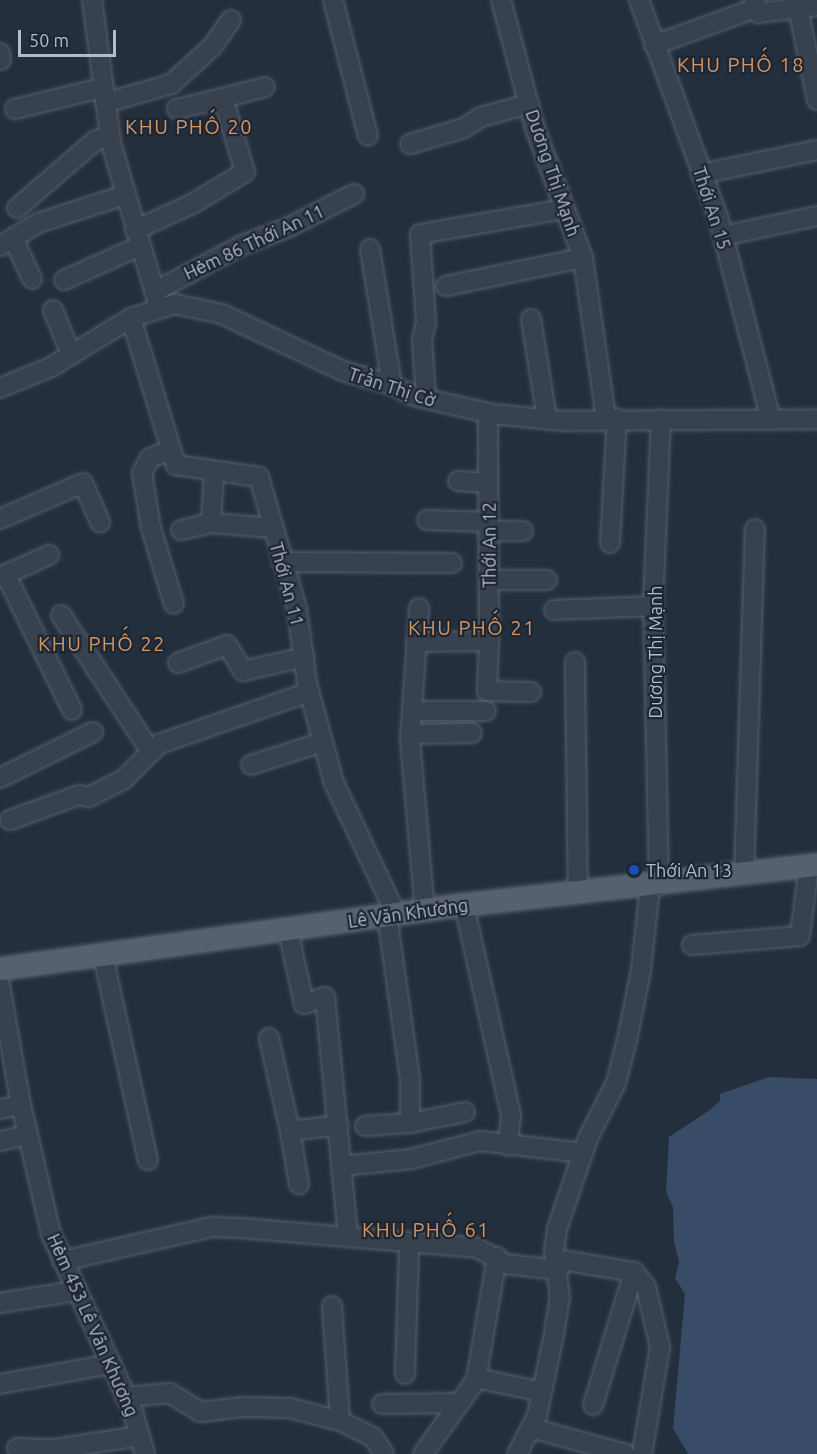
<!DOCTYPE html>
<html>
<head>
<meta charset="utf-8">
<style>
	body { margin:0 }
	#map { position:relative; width:817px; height:1454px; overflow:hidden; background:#242f3e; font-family:Ubuntu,sans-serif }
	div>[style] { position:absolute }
	.water>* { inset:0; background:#394c67 }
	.roads { filter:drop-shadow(0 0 2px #565f6c) drop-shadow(0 0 2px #565f6c) }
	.minor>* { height:18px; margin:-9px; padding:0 9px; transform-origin:9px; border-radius:9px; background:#38414e }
	.major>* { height:22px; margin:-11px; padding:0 11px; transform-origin:11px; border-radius:11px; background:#56606e }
	.dots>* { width:16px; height:16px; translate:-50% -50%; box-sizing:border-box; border:3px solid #1d2633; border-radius:50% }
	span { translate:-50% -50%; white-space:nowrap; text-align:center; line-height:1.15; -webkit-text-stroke:4.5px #1d2633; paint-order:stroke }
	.street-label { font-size:18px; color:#b4bcc9 }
	.poi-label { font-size:18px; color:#b4bcc9 }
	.left { translate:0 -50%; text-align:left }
	.neighbourhood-label { font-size:20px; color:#d59563; letter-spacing:1.5px }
	.scale { position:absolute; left:18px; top:30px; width:98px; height:27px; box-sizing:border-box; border:3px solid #b4bcc9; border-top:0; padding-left:8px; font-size:18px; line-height:21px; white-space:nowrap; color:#b4bcc9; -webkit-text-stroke:4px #1d2633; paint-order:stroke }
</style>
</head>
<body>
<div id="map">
	<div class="water">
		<i style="clip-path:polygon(769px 1077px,817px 1079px,817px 1454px,688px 1454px,673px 1428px,685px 1294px,675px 1278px,679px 1262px,674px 1241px,673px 1207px,666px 1192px,669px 1137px,710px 1110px,720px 1101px,720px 1094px)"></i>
	</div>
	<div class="roads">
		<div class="minor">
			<i style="left:92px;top:0;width:144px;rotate:82.4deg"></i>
			<i style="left:111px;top:143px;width:171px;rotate:73.7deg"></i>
			<i style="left:333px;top:0;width:140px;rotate:75.6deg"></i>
			<i style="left:501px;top:0;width:132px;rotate:75.1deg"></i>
			<i style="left:535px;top:128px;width:139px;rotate:69.7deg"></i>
			<i style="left:583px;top:258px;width:162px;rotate:81.8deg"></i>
			<i style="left:639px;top:0;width:234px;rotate:70deg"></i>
			<i style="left:719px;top:220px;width:207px;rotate:75.4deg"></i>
			<i style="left:754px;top:0;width:14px;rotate:73deg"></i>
			<i style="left:758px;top:13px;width:59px;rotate:-6.8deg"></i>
			<i style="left:798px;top:8px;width:94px;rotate:78.3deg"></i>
			<i style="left:654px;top:45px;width:109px;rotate:-19.9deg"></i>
			<i style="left:0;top:53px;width:7px;rotate:82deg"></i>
			<i style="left:105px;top:103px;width:69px;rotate:-16.1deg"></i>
			<i style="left:171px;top:84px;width:55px;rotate:-42.1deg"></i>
			<i style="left:212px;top:47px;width:33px;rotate:-55deg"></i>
			<i style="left:15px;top:109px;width:89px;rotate:-13.6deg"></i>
			<i style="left:177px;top:109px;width:47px;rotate:-13.4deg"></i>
			<i style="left:410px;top:144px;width:56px;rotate:-16.5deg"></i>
			<i style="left:464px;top:128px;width:20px;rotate:-33deg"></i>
			<i style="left:481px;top:117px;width:50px;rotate:-15.2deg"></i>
			<i style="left:701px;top:174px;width:118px;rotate:-11.7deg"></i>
			<i style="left:17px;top:208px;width:104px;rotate:-40.7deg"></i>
			<i style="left:96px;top:140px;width:15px;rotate:-16deg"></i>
			<i style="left:135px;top:230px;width:63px;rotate:-24.5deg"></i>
			<i style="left:192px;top:204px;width:62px;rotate:-31.1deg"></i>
			<i style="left:245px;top:172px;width:77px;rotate:-106.6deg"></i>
			<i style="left:223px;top:98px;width:43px;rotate:-14.7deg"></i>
			<i style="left:723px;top:236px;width:96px;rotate:-12deg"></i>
			<i style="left:13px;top:238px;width:45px;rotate:65.1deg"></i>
			<i style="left:0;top:246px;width:44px;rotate:-31.2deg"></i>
			<i style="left:38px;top:223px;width:91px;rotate:-17.8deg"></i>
			<i style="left:370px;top:249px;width:138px;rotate:80.8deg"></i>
			<i style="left:64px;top:280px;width:83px;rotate:-24.1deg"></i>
			<i style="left:446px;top:286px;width:140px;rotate:-11.6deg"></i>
			<i style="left:154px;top:292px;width:98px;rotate:-28.1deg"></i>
			<i style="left:240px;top:246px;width:53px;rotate:-21.2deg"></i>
			<i style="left:289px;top:227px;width:73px;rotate:-26.9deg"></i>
			<i style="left:53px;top:310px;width:48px;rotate:67.8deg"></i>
			<i style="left:131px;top:318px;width:154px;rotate:73deg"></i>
			<i style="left:176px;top:465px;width:84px;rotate:8.2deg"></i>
			<i style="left:259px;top:477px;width:137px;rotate:73.9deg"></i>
			<i style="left:297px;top:609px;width:75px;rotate:82.3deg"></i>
			<i style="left:307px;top:683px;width:104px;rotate:74.9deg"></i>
			<i style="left:334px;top:783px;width:145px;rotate:64.7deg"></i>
			<i style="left:531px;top:319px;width:101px;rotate:80.9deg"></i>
			<i style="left:0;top:388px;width:55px;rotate:-22.4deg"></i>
			<i style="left:51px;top:367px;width:94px;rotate:-31.5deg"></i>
			<i style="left:131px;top:318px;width:46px;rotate:-17.7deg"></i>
			<i style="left:175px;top:304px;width:48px;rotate:12deg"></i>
			<i style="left:222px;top:314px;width:134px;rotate:25.2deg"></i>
			<i style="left:343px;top:371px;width:51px;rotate:15.9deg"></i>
			<i style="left:392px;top:385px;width:25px;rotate:27deg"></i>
			<i style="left:414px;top:396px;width:81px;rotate:12.8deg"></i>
			<i style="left:493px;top:414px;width:69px;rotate:5.8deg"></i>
			<i style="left:562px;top:421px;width:255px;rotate:-0.4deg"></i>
			<i style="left:426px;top:398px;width:58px;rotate:-93.9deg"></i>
			<i style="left:422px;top:340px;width:18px;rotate:-77deg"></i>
			<i style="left:426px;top:322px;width:88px;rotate:-93.9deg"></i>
			<i style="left:420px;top:234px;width:147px;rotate:-9.8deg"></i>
			<i style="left:170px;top:450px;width:22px;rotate:158deg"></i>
			<i style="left:150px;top:458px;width:17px;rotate:118deg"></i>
			<i style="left:142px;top:473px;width:56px;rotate:80.7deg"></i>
			<i style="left:151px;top:528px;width:79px;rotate:73.2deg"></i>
			<i style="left:458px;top:481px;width:30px;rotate:4deg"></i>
			<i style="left:0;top:519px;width:90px;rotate:-23.4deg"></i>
			<i style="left:83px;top:483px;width:43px;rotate:66.4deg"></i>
			<i style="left:427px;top:520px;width:62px;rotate:1.8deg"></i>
			<i style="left:211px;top:523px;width:50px;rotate:-86.6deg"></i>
			<i style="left:181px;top:530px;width:31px;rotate:-13deg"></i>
			<i style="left:211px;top:523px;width:62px;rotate:4.6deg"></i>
			<i style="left:488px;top:531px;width:35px"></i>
			<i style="left:610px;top:543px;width:125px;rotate:-86.8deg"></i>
			<i style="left:282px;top:562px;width:170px;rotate:0.3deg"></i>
			<i style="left:6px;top:575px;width:150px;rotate:63.9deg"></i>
			<i style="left:0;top:577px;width:54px;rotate:-24.2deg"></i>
			<i style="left:489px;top:580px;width:58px"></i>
			<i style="left:419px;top:608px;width:132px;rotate:93.9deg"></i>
			<i style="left:410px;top:740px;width:172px;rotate:85deg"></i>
			<i style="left:554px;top:610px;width:99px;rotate:-2.3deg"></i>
			<i style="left:61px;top:615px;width:164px;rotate:56.7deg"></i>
			<i style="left:489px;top:641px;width:50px;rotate:92.3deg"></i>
			<i style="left:487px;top:691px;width:44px;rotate:1.3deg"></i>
			<i style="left:416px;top:642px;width:73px;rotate:-0.8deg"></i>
			<i style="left:489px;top:641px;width:228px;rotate:-90.3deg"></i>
			<i style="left:575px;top:662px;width:231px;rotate:89.3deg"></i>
			<i style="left:178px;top:663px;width:52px;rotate:-20.2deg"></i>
			<i style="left:227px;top:645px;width:31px;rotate:58deg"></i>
			<i style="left:243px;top:671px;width:63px;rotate:-12.9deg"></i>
			<i style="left:412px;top:711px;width:74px"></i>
			<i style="left:410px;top:734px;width:62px;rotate:-0.9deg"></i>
			<i style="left:251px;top:765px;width:75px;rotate:-17.9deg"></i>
			<i style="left:0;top:778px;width:104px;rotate:-26.3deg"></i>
			<i style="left:10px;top:820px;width:73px;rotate:-19.9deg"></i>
			<i style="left:79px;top:795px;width:10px;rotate:11deg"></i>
			<i style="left:89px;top:797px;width:38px;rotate:-27deg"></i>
			<i style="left:123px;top:780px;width:51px;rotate:-45deg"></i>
			<i style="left:159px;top:744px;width:159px;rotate:-19.1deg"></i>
			<i style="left:744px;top:875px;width:346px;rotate:-88.2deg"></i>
			<i style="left:659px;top:886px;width:280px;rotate:-91.2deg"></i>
			<i style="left:653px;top:606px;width:187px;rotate:-87.6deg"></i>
			<i style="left:464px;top:905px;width:215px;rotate:77.4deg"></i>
			<i style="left:511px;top:1115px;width:31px;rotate:96deg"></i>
			<i style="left:387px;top:915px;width:166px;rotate:82deg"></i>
			<i style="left:410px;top:1079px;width:44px;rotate:90deg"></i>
			<i style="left:288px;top:930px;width:76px;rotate:77.8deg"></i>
			<i style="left:304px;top:1004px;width:22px;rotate:-18deg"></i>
			<i style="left:325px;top:997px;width:241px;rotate:84.5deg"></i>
			<i style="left:692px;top:945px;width:108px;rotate:-4.8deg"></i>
			<i style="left:800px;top:936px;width:71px;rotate:-82.7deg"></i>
			<i style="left:103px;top:956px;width:209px;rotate:77.6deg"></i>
			<i style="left:0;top:985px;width:122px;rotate:80.1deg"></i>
			<i style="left:21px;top:1105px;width:132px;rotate:76.9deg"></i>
			<i style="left:51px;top:1234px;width:193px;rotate:65.2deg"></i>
			<i style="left:132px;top:1409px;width:47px;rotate:73.9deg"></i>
			<i style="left:269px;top:1038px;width:95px;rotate:77.3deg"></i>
			<i style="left:290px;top:1131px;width:49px;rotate:-7deg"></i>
			<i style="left:0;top:1109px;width:21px;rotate:-11deg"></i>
			<i style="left:365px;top:1126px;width:45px;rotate:-3.8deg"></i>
			<i style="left:410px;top:1123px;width:56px;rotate:-11.3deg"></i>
			<i style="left:290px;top:1131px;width:54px;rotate:80.4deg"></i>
			<i style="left:0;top:1141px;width:29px;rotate:-12deg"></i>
			<i style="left:342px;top:1166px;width:69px;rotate:-5.8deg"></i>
			<i style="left:411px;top:1159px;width:71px;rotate:-14.6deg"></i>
			<i style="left:480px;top:1141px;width:104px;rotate:6.6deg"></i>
			<i style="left:556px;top:1259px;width:79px;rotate:9.5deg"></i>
			<i style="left:634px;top:1272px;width:139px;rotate:107.1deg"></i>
			<i style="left:62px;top:1261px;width:154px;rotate:-12.8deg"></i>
			<i style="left:212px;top:1227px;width:29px;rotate:2deg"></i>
			<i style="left:241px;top:1228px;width:237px;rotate:4.8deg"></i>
			<i style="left:477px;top:1248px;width:33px;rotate:29deg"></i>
			<i style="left:506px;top:1264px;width:53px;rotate:6.5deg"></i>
			<i style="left:634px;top:1272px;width:19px;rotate:51deg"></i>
			<i style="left:646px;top:1287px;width:62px;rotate:76.9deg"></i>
			<i style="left:660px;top:1347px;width:109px;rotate:99.5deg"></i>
			<i style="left:0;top:1303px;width:77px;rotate:-9deg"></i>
			<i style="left:332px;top:1306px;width:115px;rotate:86deg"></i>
			<i style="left:405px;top:1374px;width:130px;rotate:-88.2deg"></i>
			<i style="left:476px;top:1378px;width:67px;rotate:12deg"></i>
			<i style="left:0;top:1384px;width:113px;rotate:-10.2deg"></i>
			<i style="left:126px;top:1397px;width:44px;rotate:-5.2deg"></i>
			<i style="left:170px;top:1393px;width:36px;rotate:32deg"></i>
			<i style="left:200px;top:1412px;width:43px;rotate:-6.6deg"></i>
			<i style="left:243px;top:1407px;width:47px;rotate:1.2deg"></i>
			<i style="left:290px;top:1408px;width:52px;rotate:14.6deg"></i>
			<i style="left:340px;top:1421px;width:37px;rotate:26deg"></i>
			<i style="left:373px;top:1437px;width:20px;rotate:57deg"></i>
			<i style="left:382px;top:1404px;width:78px;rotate:-0.7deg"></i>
			<i style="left:531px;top:1428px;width:98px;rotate:15.3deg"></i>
			<i style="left:17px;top:1448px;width:38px;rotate:2deg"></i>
			<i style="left:55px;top:1449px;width:86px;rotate:-8.7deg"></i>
			<i style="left:423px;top:1454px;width:91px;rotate:-54.4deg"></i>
			<i style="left:476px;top:1380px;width:125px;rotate:-80.3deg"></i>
			<i style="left:517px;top:1454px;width:43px;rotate:-62.2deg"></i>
			<i style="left:537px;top:1416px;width:84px;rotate:-78.3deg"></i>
			<i style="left:554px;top:1334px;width:36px;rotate:-81deg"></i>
			<i style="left:560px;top:1298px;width:47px;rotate:-97.3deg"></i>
			<i style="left:554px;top:1251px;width:22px;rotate:-82deg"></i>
			<i style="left:557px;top:1229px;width:96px;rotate:-71.2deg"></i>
			<i style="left:588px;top:1138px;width:62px;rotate:-63deg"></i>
			<i style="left:616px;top:1083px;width:44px;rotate:-75.7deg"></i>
			<i style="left:627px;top:1040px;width:71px;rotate:-78.7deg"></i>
			<i style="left:641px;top:970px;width:84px;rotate:-83.9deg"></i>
		</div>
		<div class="major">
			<i style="left:0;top:969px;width:468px;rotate:-7.9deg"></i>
			<i style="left:464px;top:905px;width:355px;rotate:-6.5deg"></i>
		</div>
	</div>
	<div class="dots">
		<i style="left:634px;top:870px;background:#1a4fb4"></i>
	</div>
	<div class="street-label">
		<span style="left:553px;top:173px;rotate:71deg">Dương Thị Mạnh</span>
		<span style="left:712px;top:208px;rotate:72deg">Thới An 15</span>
		<span style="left:254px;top:242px;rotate:-25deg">Hẻm 86 Thới An 11</span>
		<span style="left:392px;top:387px;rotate:18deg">Trần Thị Cờ</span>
		<span style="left:489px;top:545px;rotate:-90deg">Thới An 12</span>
		<span style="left:287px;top:584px;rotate:75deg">Thới An 11</span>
		<span style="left:655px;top:652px;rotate:-90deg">Dương Thị Mạnh</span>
		<span style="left:408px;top:913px;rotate:-8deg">Lê Văn Khương</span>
		<span style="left:93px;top:1325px;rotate:66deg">Hẻm 453 Lê Văn Khương</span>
	</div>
	<div class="poi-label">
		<span class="left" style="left:646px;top:870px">Thới An 13</span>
	</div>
	<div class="neighbourhood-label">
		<span style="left:741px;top:64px">KHU PHỐ 18</span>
		<span style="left:189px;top:126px">KHU PHỐ 20</span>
		<span style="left:472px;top:627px">KHU PHỐ 21</span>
		<span style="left:102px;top:643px">KHU PHỐ 22</span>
		<span style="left:426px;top:1229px">KHU PHỐ 61</span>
	</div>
	<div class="scale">50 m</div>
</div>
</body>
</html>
